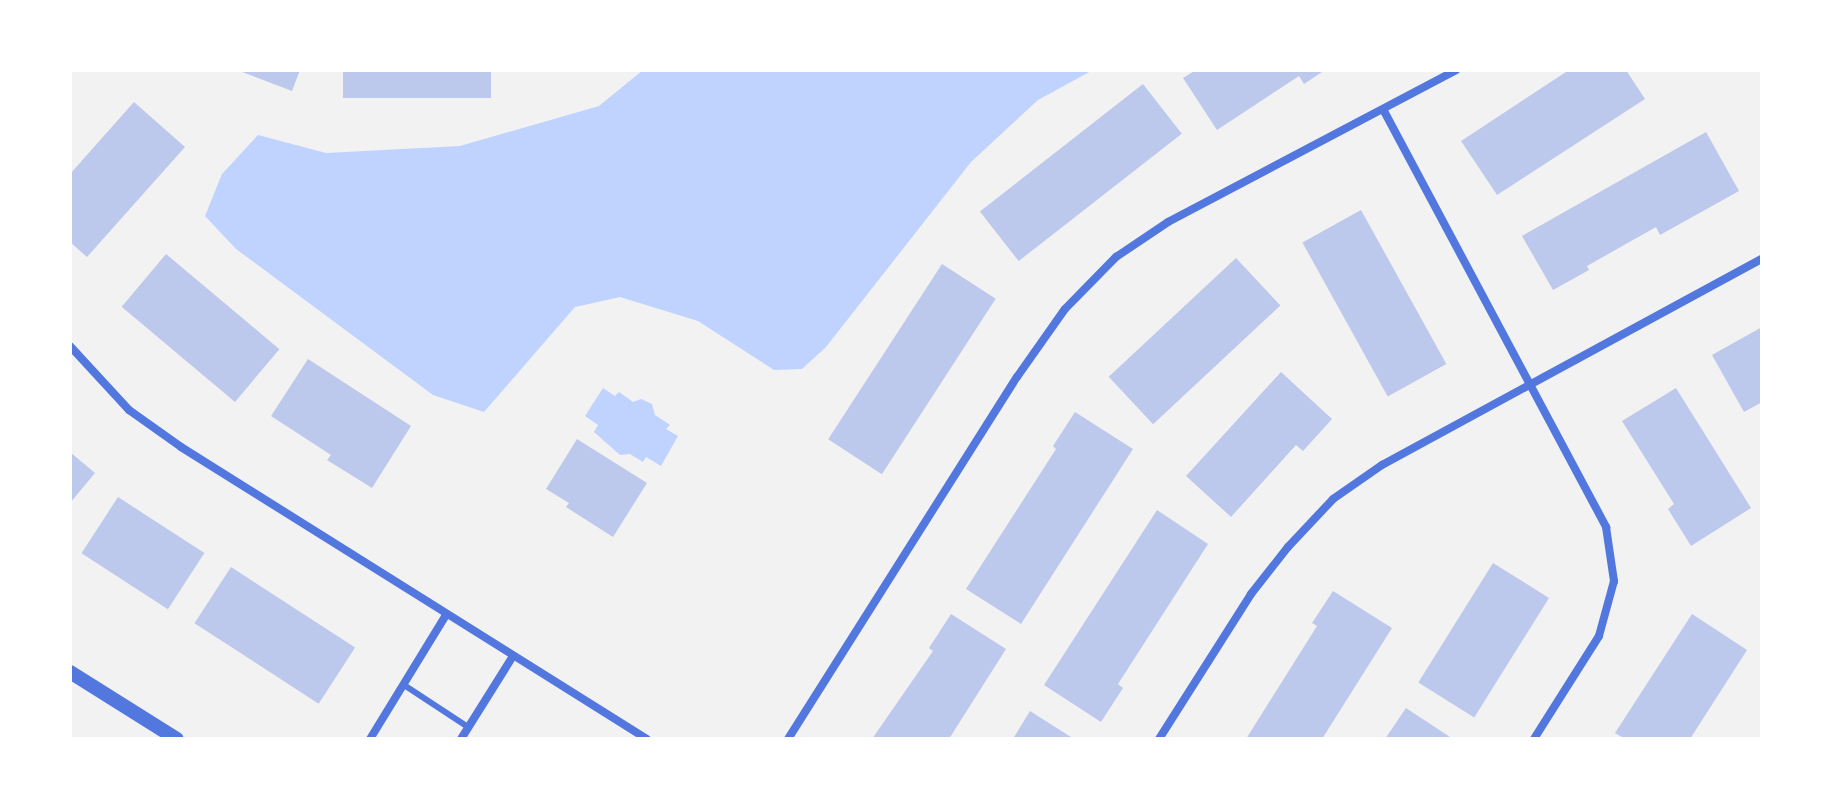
<!DOCTYPE html>
<html>
<head>
<meta charset="utf-8">
<style>
	body { margin:0 }
	#map { position:relative; width:1832px; height:809px; overflow:hidden; background:#f2f2f2; font-family:Georgia,serif }
	div>[style] { position:absolute }
	.water>* { inset:0; background:#bfd3fe }
	.building>* { inset:0; background:#bdc9ec; transform-origin:0 0 }
	.service>* { height:6px; margin:-3px; padding:0 3px; transform-origin:3px; border-radius:3px; background:#5277de }
	.minor>* { height:8px; margin:-4px; padding:0 4px; transform-origin:4px; border-radius:4px; background:#5277de }
	.tertiary>* { height:14px; margin:-7px; padding:0 7px; transform-origin:7px; border-radius:7px; background:#5277de }
	span { translate:-50% -50%; white-space:nowrap; text-align:center; line-height:1.15; -webkit-text-stroke:7px #fff; paint-order:stroke }
	.frame { position:absolute; inset:0; border:72px solid #fff; pointer-events:none }
</style>
</head>
<body>
<div id="map">
	<div class="water">
		<i style="clip-path:polygon(643px 70px,1093px 70px,1038px 100px,971px 162px,826px 347px,802px 369px,774px 370px,698px 321px,620px 297px,575px 307px,484px 412px,433px 395px,236px 249px,205px 216px,222px 174px,258px 135px,326px 153px,460px 146px,599px 106px)"></i>
		<i style="clip-path:polygon(603px 388px,615px 396px,619px 392px,633px 402px,641px 399px,652px 404px,655px 415px,670px 425px,666px 429px,678px 436px,661px 466px,646px 457px,643px 462px,630px 454px,620px 455px,594px 432px,598px 425px,585px 416px)"></i>
	</div>
	<div class="building">
		<i style="clip-path:polygon(237px 70px,300px 70px,292px 91px)"></i>
		<i style="left:343px;top:70px;width:148px;height:28px"></i>
		<i style="clip-path:polygon(1196px 70px,1325px 70px,1304px 84px,1299px 76px,1217px 130px,1183px 78px)"></i>
		<i style="clip-path:polygon(1569px 70px,1626px 70px,1645px 99px,1497px 195px,1461px 141px)"></i>
		<i style="left:1143px;top:84px;width:63px;height:207px;rotate:52deg"></i>
		<i style="clip-path:polygon(134px 102px,185px 147px,87px 257px,70px 242px,70px 174px)"></i>
		<i style="clip-path:polygon(1706px 132px,1739px 191px,1660px 235px,1656px 227px,1587px 266px,1589px 270px,1553px 290px,1522px 236px)"></i>
		<i style="left:1361px;top:210px;width:176px;height:67px;rotate:61deg"></i>
		<i style="left:166px;top:254px;width:148px;height:69px;rotate:40deg"></i>
		<i style="left:1236px;top:258px;width:65px;height:174px;rotate:47deg"></i>
		<i style="left:942px;top:264px;width:64px;height:209px;rotate:33deg"></i>
		<i style="clip-path:polygon(1762px 327px,1762px 402px,1744px 412px,1712px 355px)"></i>
		<i style="clip-path:polygon(308px 359px,411px 426px,372px 488px,327px 460px,331px 455px,271px 416px)"></i>
		<i style="clip-path:polygon(1281px 372px,1332px 419px,1303px 451px,1296px 445px,1231px 517px,1186px 476px)"></i>
		<i style="clip-path:polygon(1676px 388px,1751px 508px,1691px 546px,1668px 509px,1674px 504px,1622px 421px)"></i>
		<i style="clip-path:polygon(1075px 412px,1133px 449px,1021px 624px,966px 589px,1056px 449px,1053px 446px)"></i>
		<i style="clip-path:polygon(577px 439px,647px 483px,613px 537px,566px 507px,569px 503px,546px 489px)"></i>
		<i style="clip-path:polygon(70px 452px,95px 473px,70px 503px)"></i>
		<i style="left:118px;top:497px;width:103px;height:67px;rotate:33deg"></i>
		<i style="clip-path:polygon(1157px 510px,1208px 544px,1118px 684px,1123px 688px,1101px 722px,1044px 685px)"></i>
		<i style="left:1493px;top:563px;width:66px;height:141px;rotate:32deg"></i>
		<i style="left:231px;top:567px;width:148px;height:67px;rotate:33deg"></i>
		<i style="clip-path:polygon(1333px 591px,1392px 628px,1322px 739px,1246px 739px,1317px 626px,1312px 623px)"></i>
		<i style="clip-path:polygon(951px 614px,1006px 649px,949px 739px,872px 739px,933px 651px,929px 648px)"></i>
		<i style="clip-path:polygon(1692px 614px,1747px 650px,1690px 739px,1625px 739px,1615px 733px)"></i>
		<i style="clip-path:polygon(1406px 708px,1453px 739px,1385px 739px)"></i>
		<i style="clip-path:polygon(1030px 711px,1074px 739px,1013px 739px)"></i>
	</div>
	<div class="service">
		<i style="left:404px;top:685px;width:77px;rotate:33.3deg"></i>
	</div>
	<div class="minor">
		<i style="left:1384px;top:111px;width:472px;rotate:61.9deg"></i>
		<i style="left:1606px;top:527px;width:55px;rotate:81.6deg"></i>
		<i style="left:1614px;top:581px;width:57px;rotate:105.3deg"></i>
		<i style="left:1599px;top:636px;width:122px;rotate:122.3deg"></i>
		<i style="left:70px;top:346px;width:87px;rotate:47.3deg"></i>
		<i style="left:129px;top:410px;width:64px;rotate:35.4deg"></i>
		<i style="left:181px;top:447px;width:550px;rotate:32.07deg"></i>
		<i style="left:370px;top:739px;width:145px;rotate:-58.5deg"></i>
		<i style="left:461px;top:739px;width:98px;rotate:-57.9deg"></i>
		<i style="left:788px;top:739px;width:428px;rotate:-57.7deg"></i>
		<i style="left:1017px;top:377px;width:83px;rotate:-54.8deg"></i>
		<i style="left:1065px;top:309px;width:73px;rotate:-45.6deg"></i>
		<i style="left:1116px;top:257px;width:63px;rotate:-33.9deg"></i>
		<i style="left:1168px;top:222px;width:326px;rotate:-27.8deg"></i>
		<i style="left:1159px;top:739px;width:172px;rotate:-57.6deg"></i>
		<i style="left:1251px;top:594px;width:60px;rotate:-51.8deg"></i>
		<i style="left:1288px;top:547px;width:66px;rotate:-46.8deg"></i>
		<i style="left:1333px;top:499px;width:60px;rotate:-34.8deg"></i>
		<i style="left:1382px;top:465px;width:432px;rotate:-28.5deg"></i>
	</div>
	<div class="tertiary">
		<i style="left:70px;top:672px;width:126px;rotate:32.1deg"></i>
	</div>
	<div class="frame"></div>
</div>
</body>
</html>
